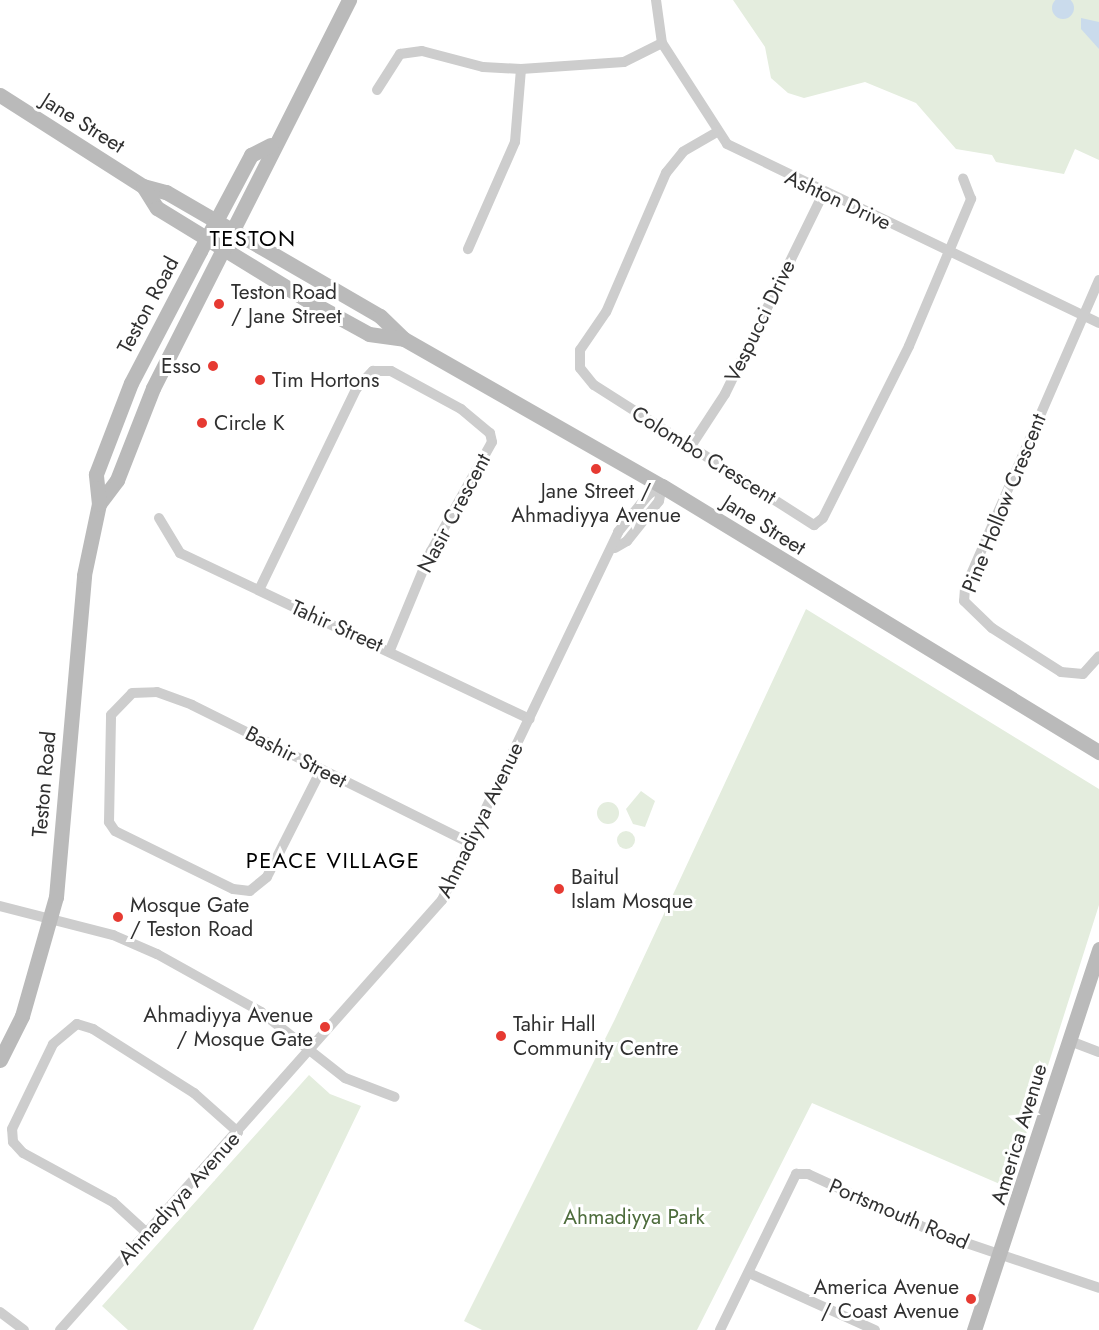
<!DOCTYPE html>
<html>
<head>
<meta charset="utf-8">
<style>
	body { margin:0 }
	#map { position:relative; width:1099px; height:1330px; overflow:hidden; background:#fff; font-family:Jost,sans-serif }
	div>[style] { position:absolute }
	.green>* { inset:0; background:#e4edde }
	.round { border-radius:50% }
	.water>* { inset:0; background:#cadbec }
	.street>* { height:10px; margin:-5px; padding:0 5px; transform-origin:5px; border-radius:5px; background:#cdcdcd }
	.secondary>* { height:15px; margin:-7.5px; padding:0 7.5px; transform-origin:7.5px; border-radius:7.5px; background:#bababa }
	.dots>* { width:16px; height:16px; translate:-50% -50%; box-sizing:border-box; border:3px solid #fff; border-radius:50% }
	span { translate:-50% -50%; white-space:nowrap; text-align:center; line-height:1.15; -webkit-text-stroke:6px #fff; paint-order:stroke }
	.street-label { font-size:21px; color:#303030 }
	.poi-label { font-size:21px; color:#303030 }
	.left { translate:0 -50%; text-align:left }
	.right { translate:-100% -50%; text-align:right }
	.park-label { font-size:21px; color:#4d6c3c }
	.neighbourhood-label { font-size:22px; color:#000; letter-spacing:1.5px }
</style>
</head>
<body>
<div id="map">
	<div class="green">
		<i style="clip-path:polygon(733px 0,1099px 0,1099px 160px,1075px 149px,1064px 174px,996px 162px,992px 155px,956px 149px,916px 103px,865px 82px,804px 98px,788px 93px,771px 78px,765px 47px)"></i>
		<i style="clip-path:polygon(806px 609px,1099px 789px,1099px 905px,1009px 1188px,812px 1103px,697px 1330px,482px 1330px,464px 1321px,615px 1019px)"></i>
		<i style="clip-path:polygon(641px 791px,655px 801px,645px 827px,633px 824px,626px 809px)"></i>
		<i class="round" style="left:597px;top:802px;width:22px;height:22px"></i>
		<i class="round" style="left:617px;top:831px;width:18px;height:18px"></i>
		<i style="clip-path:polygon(309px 1075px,330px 1094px,361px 1106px,253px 1330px,128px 1330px,102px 1306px)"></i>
	</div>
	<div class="water">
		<i class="round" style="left:1052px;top:-3px;width:22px;height:22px"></i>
		<i style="clip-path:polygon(1081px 18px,1099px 22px,1099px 49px,1081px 29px)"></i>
	</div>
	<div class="street">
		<i style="left:656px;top:0;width:43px;rotate:82.1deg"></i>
		<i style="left:662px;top:43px;width:120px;rotate:57.2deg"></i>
		<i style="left:727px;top:144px;width:413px;rotate:25.7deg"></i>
		<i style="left:521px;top:69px;width:103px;rotate:-3.9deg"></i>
		<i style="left:624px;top:62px;width:42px;rotate:-26.6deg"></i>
		<i style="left:377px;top:90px;width:43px;rotate:-57.4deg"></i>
		<i style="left:400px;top:54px;width:22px;rotate:-8deg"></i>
		<i style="left:422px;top:51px;width:63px;rotate:14.7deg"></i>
		<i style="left:483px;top:67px;width:38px;rotate:3deg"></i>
		<i style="left:521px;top:69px;width:73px;rotate:94.7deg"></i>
		<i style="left:515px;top:142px;width:117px;rotate:113.7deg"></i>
		<i style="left:717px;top:132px;width:39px;rotate:150deg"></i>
		<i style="left:683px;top:152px;width:27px;rotate:129deg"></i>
		<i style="left:666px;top:173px;width:151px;rotate:113.3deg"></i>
		<i style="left:606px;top:312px;width:46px;rotate:124.4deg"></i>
		<i style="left:580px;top:350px;width:18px;rotate:90deg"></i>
		<i style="left:580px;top:368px;width:22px;rotate:51deg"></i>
		<i style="left:594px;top:385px;width:261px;rotate:32.5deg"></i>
		<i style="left:814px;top:525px;width:11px;rotate:-38deg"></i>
		<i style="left:823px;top:518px;width:192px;rotate:-63.4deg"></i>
		<i style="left:909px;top:346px;width:160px;rotate:-67.1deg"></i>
		<i style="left:971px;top:199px;width:22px;rotate:-111deg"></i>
		<i style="left:1099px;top:280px;width:336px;rotate:113.5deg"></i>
		<i style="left:965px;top:588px;width:13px;rotate:94deg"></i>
		<i style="left:964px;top:601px;width:39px;rotate:44deg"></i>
		<i style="left:992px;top:628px;width:82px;rotate:32.5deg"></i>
		<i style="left:1061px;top:672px;width:22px;rotate:5deg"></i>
		<i style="left:1083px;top:674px;width:24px;rotate:-48deg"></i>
		<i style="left:691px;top:446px;width:62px;rotate:-56.8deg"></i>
		<i style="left:725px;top:394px;width:223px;rotate:-63.9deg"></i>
		<i style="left:159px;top:518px;width:41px;rotate:59deg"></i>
		<i style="left:180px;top:553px;width:387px;rotate:25.4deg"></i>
		<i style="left:615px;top:548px;width:14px;rotate:-30deg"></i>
		<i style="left:627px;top:541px;width:51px;rotate:-51.3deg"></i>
		<i style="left:659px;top:501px;width:15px;rotate:-79deg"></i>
		<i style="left:259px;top:590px;width:223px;rotate:-64.2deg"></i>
		<i style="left:356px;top:389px;width:25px;rotate:-47deg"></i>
		<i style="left:373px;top:371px;width:18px"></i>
		<i style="left:391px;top:371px;width:80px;rotate:28.5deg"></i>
		<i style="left:461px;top:409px;width:38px;rotate:40deg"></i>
		<i style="left:490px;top:433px;width:9px;rotate:77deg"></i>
		<i style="left:492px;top:442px;width:125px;rotate:119.2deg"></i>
		<i style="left:431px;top:551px;width:107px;rotate:112.5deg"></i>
		<i style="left:321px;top:770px;width:120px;rotate:116.8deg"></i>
		<i style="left:267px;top:877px;width:22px;rotate:141deg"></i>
		<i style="left:250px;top:891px;width:17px;rotate:-173deg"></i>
		<i style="left:233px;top:889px;width:131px;rotate:-153.8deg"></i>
		<i style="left:115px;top:831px;width:11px;rotate:-124deg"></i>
		<i style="left:109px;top:822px;width:107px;rotate:-88.9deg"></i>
		<i style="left:111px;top:715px;width:30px;rotate:-46deg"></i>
		<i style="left:132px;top:693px;width:25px;rotate:-2deg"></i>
		<i style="left:157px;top:692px;width:37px;rotate:20deg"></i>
		<i style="left:192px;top:705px;width:313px;rotate:26.4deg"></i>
		<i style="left:0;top:906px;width:117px;rotate:14.4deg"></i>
		<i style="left:113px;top:935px;width:48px;rotate:23.4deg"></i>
		<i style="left:157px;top:954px;width:119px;rotate:29.1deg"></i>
		<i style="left:261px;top:1012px;width:107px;rotate:38.2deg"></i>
		<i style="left:345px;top:1078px;width:53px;rotate:20.8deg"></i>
		<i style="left:1070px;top:1041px;width:31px;rotate:21deg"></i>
		<i style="left:148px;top:1234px;width:47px;rotate:-137.6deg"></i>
		<i style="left:113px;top:1202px;width:102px;rotate:-151.4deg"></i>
		<i style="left:23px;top:1153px;width:15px;rotate:-132deg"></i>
		<i style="left:13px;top:1142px;width:13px;rotate:-94deg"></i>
		<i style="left:12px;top:1129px;width:94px;rotate:-64.2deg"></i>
		<i style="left:53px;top:1044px;width:31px;rotate:-40deg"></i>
		<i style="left:77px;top:1024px;width:17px;rotate:17deg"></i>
		<i style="left:93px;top:1029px;width:120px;rotate:32.4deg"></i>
		<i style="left:194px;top:1093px;width:59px;rotate:41.6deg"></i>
		<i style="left:751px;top:1274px;width:136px;rotate:24.3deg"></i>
		<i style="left:0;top:1312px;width:30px;rotate:37deg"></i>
		<i style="left:60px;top:1330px;width:575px;rotate:-48.38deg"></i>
		<i style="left:442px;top:900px;width:408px;rotate:-64.4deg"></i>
		<i style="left:618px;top:532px;width:49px;rotate:-50.8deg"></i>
		<i style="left:649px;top:494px;width:15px;rotate:-32deg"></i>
		<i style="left:720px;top:1330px;width:174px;rotate:-64deg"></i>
		<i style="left:796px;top:1174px;width:12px"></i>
		<i style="left:808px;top:1174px;width:139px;rotate:24.7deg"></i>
		<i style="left:934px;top:1232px;width:174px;rotate:18.7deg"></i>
	</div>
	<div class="secondary">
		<i style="left:0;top:95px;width:169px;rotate:32.5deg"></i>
		<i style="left:143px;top:186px;width:24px;rotate:15deg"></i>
		<i style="left:166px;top:192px;width:247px;rotate:30.1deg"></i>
		<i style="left:380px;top:316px;width:33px;rotate:44deg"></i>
		<i style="left:404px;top:339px;width:297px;rotate:29.7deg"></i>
		<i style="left:662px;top:486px;width:512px;rotate:31.33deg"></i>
		<i style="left:143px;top:186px;width:26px;rotate:58deg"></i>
		<i style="left:157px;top:208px;width:178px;rotate:31.5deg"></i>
		<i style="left:309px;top:301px;width:68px;rotate:28.8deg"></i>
		<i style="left:369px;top:334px;width:35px;rotate:8deg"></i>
		<i style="left:99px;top:504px;width:30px;rotate:-53deg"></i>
		<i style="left:117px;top:480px;width:99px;rotate:-68.6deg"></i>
		<i style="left:153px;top:388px;width:435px;rotate:-63.2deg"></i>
		<i style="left:0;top:1060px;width:49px;rotate:-63.4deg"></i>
		<i style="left:22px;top:1016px;width:124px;rotate:-74.1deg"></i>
		<i style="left:56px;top:897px;width:323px;rotate:-85deg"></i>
		<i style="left:84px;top:575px;width:73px;rotate:-78.1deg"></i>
		<i style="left:99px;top:504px;width:30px;rotate:-96deg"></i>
		<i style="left:96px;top:474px;width:97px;rotate:-69deg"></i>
		<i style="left:131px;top:383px;width:149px;rotate:-62.4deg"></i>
		<i style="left:200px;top:251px;width:109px;rotate:-62deg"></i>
		<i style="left:251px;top:155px;width:22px;rotate:-27deg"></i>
		<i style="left:974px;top:1330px;width:401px;rotate:-71.8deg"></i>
	</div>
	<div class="dots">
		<i style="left:219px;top:304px;background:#e63a32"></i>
		<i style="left:213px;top:366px;background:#e63a32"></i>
		<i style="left:260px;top:380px;background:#e63a32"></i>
		<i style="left:202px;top:423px;background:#e63a32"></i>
		<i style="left:596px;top:469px;background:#e63a32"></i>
		<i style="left:559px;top:889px;background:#e63a32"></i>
		<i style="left:118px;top:917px;background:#e63a32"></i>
		<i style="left:325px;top:1027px;background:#e63a32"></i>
		<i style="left:501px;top:1036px;background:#e63a32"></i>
		<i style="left:971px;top:1299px;background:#e63a32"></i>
	</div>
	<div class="street-label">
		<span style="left:83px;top:123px;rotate:32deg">Jane Street</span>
		<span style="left:838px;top:200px;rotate:25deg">Ashton Drive</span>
		<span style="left:148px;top:305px;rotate:-62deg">Teston Road</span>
		<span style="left:760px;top:321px;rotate:-64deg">Vespucci Drive</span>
		<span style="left:704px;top:455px;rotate:32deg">Colombo Crescent</span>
		<span style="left:1004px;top:503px;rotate:-68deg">Pine Hollow Crescent</span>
		<span style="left:454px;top:513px;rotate:-62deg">Nasir Crescent</span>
		<span style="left:764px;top:525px;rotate:32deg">Jane Street</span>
		<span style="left:337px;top:626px;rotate:24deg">Tahir Street</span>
		<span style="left:296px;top:757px;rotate:27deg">Bashir Street</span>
		<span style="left:44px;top:784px;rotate:-85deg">Teston Road</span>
		<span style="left:480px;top:820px;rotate:-64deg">Ahmadiyya Avenue</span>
		<span style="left:1019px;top:1134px;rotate:-73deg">America Avenue</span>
		<span style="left:179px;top:1198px;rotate:-48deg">Ahmadiyya Avenue</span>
		<span style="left:899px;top:1214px;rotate:23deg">Portsmouth Road</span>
	</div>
	<div class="poi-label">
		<span class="left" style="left:231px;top:304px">Teston Road<br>/ Jane Street</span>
		<span class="right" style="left:201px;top:366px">Esso</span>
		<span class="left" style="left:272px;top:380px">Tim Hortons</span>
		<span class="left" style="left:214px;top:423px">Circle K</span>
		<span style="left:596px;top:503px">Jane Street /<br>Ahmadiyya Avenue</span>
		<span class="left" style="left:571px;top:889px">Baitul<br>Islam Mosque</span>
		<span class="left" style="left:130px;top:917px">Mosque Gate<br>/ Teston Road</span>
		<span class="right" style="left:313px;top:1027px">Ahmadiyya Avenue<br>/ Mosque Gate</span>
		<span class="left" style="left:513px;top:1036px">Tahir Hall<br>Community Centre</span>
		<span class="right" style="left:959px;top:1299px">America Avenue<br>/ Coast Avenue</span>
	</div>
	<div class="park-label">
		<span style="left:634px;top:1217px">Ahmadiyya Park</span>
	</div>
	<div class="neighbourhood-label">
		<span style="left:253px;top:239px">TESTON</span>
		<span style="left:333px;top:861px">PEACE VILLAGE</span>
	</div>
</div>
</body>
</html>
